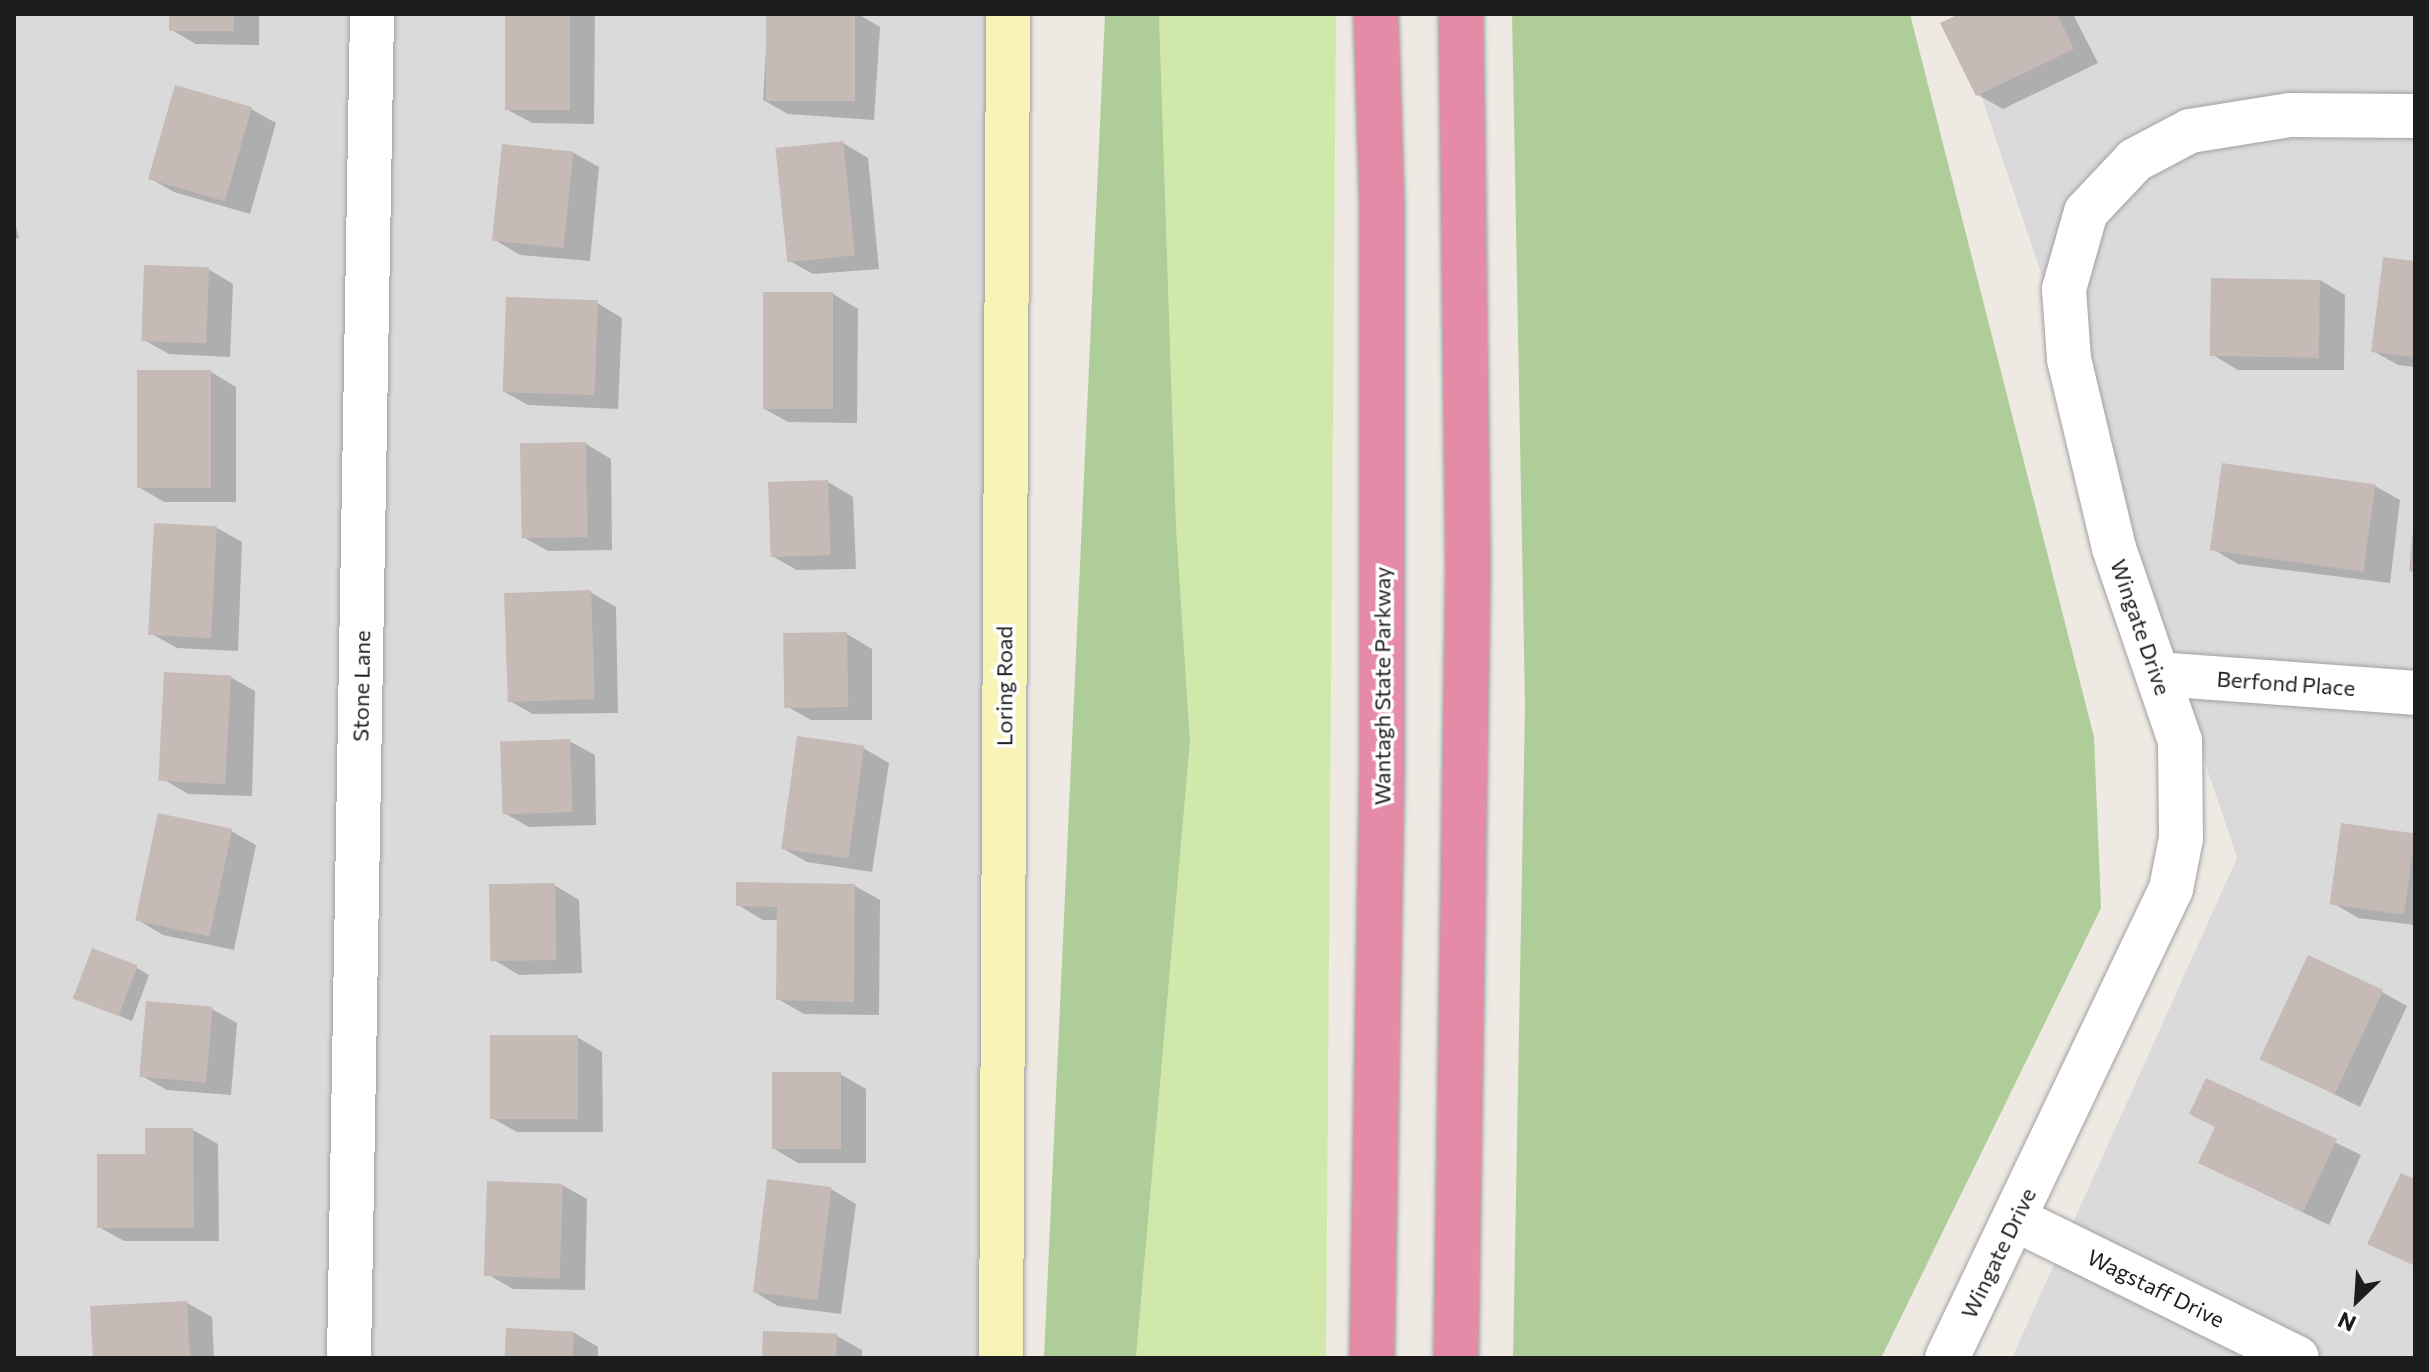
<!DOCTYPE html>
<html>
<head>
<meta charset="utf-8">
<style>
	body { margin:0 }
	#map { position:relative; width:2429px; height:1372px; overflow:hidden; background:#eee9e3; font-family:Commissioner,sans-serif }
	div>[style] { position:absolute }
	.residential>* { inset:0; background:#dbdada; transform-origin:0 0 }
	.grass>* { inset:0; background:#d0e8a9 }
	.forest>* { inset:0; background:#afcd98 }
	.shadow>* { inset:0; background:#0003 }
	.building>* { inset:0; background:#c6bab6; transform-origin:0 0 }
	.roads { filter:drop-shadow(0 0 2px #a1a1a1) drop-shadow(0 0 2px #a1a1a1) }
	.street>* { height:44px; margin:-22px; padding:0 22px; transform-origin:22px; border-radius:22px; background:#fff }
	.secondary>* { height:44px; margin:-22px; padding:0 22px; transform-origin:22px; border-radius:22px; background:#f8f3b7 }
	.highway>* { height:44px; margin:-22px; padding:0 22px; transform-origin:22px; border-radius:22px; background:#e58ba8 }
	span { translate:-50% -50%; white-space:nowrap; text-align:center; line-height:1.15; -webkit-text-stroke:7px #fff; paint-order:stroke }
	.street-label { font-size:22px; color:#1d1d1d }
	.frame { position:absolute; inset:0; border:16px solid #1d1d1d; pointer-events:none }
	.north { position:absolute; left:2317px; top:1260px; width:80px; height:80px; -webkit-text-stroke:6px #fff; paint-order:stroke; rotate:205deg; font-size:22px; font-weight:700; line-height:32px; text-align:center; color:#1d1d1d }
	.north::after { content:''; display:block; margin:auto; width:28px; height:36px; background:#1d1d1d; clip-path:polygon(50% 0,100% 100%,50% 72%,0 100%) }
</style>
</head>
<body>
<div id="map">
	<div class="residential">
		<i style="left:14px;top:14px;width:992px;height:1344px"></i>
		<i style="clip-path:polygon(1954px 14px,2415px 14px,2415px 1358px,2012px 1358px,2237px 858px)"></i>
	</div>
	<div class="grass">
		<i style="clip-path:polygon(1159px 14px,1336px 14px,1326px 1358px,1136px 1358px,1190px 741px,1176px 526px)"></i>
	</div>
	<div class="forest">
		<i style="clip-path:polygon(1105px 14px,1159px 14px,1176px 526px,1190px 741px,1136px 1358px,1044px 1358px)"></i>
		<i style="clip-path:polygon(1512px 14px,1910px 14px,2094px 737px,2101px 908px,1881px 1358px,1513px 1358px,1525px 705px)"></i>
	</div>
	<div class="shadow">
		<i style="clip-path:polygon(171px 14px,259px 14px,259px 45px,196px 44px,170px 29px)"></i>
		<i style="clip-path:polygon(507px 14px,595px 14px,594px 124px,532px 123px,506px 109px)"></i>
		<i style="clip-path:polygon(768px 14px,858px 14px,880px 27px,874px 120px,788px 114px,763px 100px)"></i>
		<i style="clip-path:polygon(1964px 14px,2073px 14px,2098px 63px,2003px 109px,1978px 95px)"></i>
		<i style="clip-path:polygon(251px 109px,276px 123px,250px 214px,174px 192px,149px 178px)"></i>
		<i style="clip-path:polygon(843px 143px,868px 158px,879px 269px,813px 274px,788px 260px)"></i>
		<i style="clip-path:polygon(574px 153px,599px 167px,590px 261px,520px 255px,495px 240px)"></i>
		<i style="clip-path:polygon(14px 218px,19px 238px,14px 239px)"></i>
		<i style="clip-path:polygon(2415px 263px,2415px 367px,2398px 365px,2373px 351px)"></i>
		<i style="clip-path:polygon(208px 269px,233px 284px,230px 357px,169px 354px,144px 340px)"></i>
		<i style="clip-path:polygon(2320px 280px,2345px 295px,2344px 370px,2238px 370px,2213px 355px)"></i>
		<i style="clip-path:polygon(833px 294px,858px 309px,857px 423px,788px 422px,763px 408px)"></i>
		<i style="clip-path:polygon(597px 303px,622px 318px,618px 409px,528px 405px,503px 391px)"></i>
		<i style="clip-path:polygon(211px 372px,236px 387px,236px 502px,164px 502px,139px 487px)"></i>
		<i style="clip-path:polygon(586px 444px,611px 459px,612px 550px,548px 551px,523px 537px)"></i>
		<i style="clip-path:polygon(828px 482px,853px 497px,856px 569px,797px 570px,772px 556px)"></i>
		<i style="clip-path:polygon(2375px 486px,2400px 500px,2390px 583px,2238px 564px,2213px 549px)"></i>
		<i style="clip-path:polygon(217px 528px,242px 542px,238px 651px,177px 648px,152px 634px)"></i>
		<i style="clip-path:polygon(590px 592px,616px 607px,618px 713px,533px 714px,508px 700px)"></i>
		<i style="clip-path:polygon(847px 634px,872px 649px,872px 720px,811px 720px,786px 706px)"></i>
		<i style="clip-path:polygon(230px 677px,255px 691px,252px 796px,188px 794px,163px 779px)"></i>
		<i style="clip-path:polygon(569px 741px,595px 755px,596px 825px,529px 827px,504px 813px)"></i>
		<i style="clip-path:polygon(863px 748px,889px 763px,872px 872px,807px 862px,782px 848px)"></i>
		<i style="clip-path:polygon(231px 831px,256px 845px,234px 950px,163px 935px,138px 920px)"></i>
		<i style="clip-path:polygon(2415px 835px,2415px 925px,2358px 918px,2333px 903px)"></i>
		<i style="clip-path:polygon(554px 885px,579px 900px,582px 973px,519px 975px,494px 960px)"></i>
		<i style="clip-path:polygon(855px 886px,880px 900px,879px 1015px,804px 1014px,778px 999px,779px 920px,763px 920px,738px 905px)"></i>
		<i style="clip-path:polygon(137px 968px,149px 975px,132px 1021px,76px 998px)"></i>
		<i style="clip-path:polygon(2382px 992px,2407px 1006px,2360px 1107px,2262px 1058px)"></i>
		<i style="clip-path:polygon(212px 1009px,237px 1023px,231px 1095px,167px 1090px,142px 1076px)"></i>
		<i style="clip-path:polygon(577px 1037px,602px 1052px,603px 1132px,517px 1132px,492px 1118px)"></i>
		<i style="clip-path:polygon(840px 1074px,866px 1089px,866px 1163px,798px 1163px,773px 1148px)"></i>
		<i style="clip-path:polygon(2207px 1080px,2361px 1155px,2329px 1225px,2201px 1163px,2217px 1128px,2191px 1114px)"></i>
		<i style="clip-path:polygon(193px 1130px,218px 1144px,219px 1241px,124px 1241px,99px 1227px)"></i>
		<i style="clip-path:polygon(562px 1185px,587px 1199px,585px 1290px,513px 1289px,487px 1274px)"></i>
		<i style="clip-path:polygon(831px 1189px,856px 1204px,841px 1314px,778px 1306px,753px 1291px)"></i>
		<i style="clip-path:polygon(187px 1303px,212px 1317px,214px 1358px,95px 1358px)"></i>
		<i style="clip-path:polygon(573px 1332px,598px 1347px,598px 1358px,507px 1358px)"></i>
		<i style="clip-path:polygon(837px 1336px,862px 1350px,862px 1358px,764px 1358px)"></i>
	</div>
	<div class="building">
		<i style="left:169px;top:14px;width:65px;height:17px"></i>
		<i style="left:505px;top:14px;width:65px;height:96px"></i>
		<i style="left:766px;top:14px;width:89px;height:87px"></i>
		<i style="clip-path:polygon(1959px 14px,2057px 14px,2074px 49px,1976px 96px,1940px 23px)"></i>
		<i style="left:175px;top:85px;width:80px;height:98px;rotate:16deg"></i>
		<i style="left:843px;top:141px;width:115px;height:68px;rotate:84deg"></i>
		<i style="left:502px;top:144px;width:72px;height:97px;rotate:6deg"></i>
		<i style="clip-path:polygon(2383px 257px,2415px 261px,2415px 357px,2371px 352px)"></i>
		<i style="left:144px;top:265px;width:65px;height:76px;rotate:2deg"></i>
		<i style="left:2211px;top:278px;width:109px;height:78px;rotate:1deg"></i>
		<i style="left:763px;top:292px;width:70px;height:117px"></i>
		<i style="left:506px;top:297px;width:92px;height:95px;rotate:2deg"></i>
		<i style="left:137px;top:370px;width:74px;height:118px"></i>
		<i style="left:586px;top:442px;width:95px;height:66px;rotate:89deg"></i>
		<i style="left:2222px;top:463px;width:155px;height:88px;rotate:8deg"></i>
		<i style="left:828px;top:480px;width:75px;height:60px;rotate:88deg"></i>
		<i style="left:154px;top:523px;width:63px;height:112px;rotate:3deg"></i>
		<i style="clip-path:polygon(2413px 531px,2415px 531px,2415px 572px,2409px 571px)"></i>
		<i style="left:591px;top:590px;width:109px;height:87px;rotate:88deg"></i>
		<i style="left:847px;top:632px;width:75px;height:64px;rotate:89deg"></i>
		<i style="left:164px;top:672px;width:67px;height:109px;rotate:3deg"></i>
		<i style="left:797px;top:736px;width:68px;height:114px;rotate:8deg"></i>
		<i style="left:570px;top:739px;width:73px;height:70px;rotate:88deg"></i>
		<i style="left:158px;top:813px;width:76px;height:110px;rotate:12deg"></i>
		<i style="left:2341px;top:823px;width:75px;height:82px;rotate:8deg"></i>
		<i style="clip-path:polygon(736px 882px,855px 884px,854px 1002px,776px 1000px,777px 907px,736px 906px)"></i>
		<i style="left:555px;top:883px;width:77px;height:66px;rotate:89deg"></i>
		<i style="left:92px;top:948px;width:49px;height:54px;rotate:21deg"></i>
		<i style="left:2308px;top:955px;width:83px;height:115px;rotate:25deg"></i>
		<i style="left:146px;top:1001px;width:67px;height:76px;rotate:5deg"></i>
		<i style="left:490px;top:1035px;width:88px;height:84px"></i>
		<i style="left:772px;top:1072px;width:69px;height:77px"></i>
		<i style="clip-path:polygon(2206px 1078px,2337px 1139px,2303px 1212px,2198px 1163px,2215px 1127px,2189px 1114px)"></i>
		<i style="clip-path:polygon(145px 1128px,193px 1128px,194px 1228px,97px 1228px,97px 1154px,145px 1154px)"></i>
		<i style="clip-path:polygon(2401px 1173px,2415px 1179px,2415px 1266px,2367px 1244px)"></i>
		<i style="left:767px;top:1179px;width:65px;height:114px;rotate:7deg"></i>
		<i style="left:487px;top:1181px;width:76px;height:95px;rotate:2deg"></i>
		<i style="left:187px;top:1301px;width:57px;height:97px;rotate:87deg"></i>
		<i style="left:506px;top:1328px;width:68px;height:30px;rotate:3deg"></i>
		<i style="left:763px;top:1331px;width:74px;height:27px;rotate:2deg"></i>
	</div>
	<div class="roads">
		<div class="street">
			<i style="left:2158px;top:674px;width:258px;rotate:4.2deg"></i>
			<i style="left:2015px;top:1219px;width:314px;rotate:26.2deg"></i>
			<i style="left:349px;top:1358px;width:1344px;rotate:-89.02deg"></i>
			<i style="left:1947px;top:1358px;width:520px;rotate:-64.47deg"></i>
			<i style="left:2171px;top:889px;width:52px;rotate:-78.9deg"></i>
			<i style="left:2181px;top:838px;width:97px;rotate:-90.6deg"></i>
			<i style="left:2180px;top:741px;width:204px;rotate:-108.9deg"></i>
			<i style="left:2114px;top:548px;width:194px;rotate:-103.4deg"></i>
			<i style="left:2069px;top:359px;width:70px;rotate:-94.1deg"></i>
			<i style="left:2064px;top:289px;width:80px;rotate:-74.1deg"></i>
			<i style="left:2086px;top:212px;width:71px;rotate:-46.7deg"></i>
			<i style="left:2135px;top:160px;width:62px;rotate:-27.8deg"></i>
			<i style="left:2190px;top:131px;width:101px;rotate:-9.1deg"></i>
			<i style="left:2290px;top:115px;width:125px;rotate:0.5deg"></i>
		</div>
		<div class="secondary">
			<i style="left:1001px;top:1358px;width:1344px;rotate:-89.7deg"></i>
		</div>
		<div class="highway">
			<i style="left:1372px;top:1358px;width:589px;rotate:-89.03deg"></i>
			<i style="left:1382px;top:769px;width:562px;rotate:-90deg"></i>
			<i style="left:1382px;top:207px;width:193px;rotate:-91.8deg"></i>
			<i style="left:1456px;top:1358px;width:790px;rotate:-89.13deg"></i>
			<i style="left:1468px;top:568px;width:554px;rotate:-90.72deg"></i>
		</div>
	</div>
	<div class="street-label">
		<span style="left:2141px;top:627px;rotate:71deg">Wingate Drive</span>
		<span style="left:2286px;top:683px;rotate:4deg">Berfond Place</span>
		<span style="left:361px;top:686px;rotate:-89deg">Stone Lane</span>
		<span style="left:1004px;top:686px;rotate:-90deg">Loring Road</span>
		<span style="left:1382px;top:686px;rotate:-90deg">Wantagh State Parkway</span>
		<span style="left:1998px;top:1253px;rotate:-64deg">Wingate Drive</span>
		<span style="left:2156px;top:1288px;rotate:26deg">Wagstaff Drive</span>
	</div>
	<div class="frame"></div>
	<div class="north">N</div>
</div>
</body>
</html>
